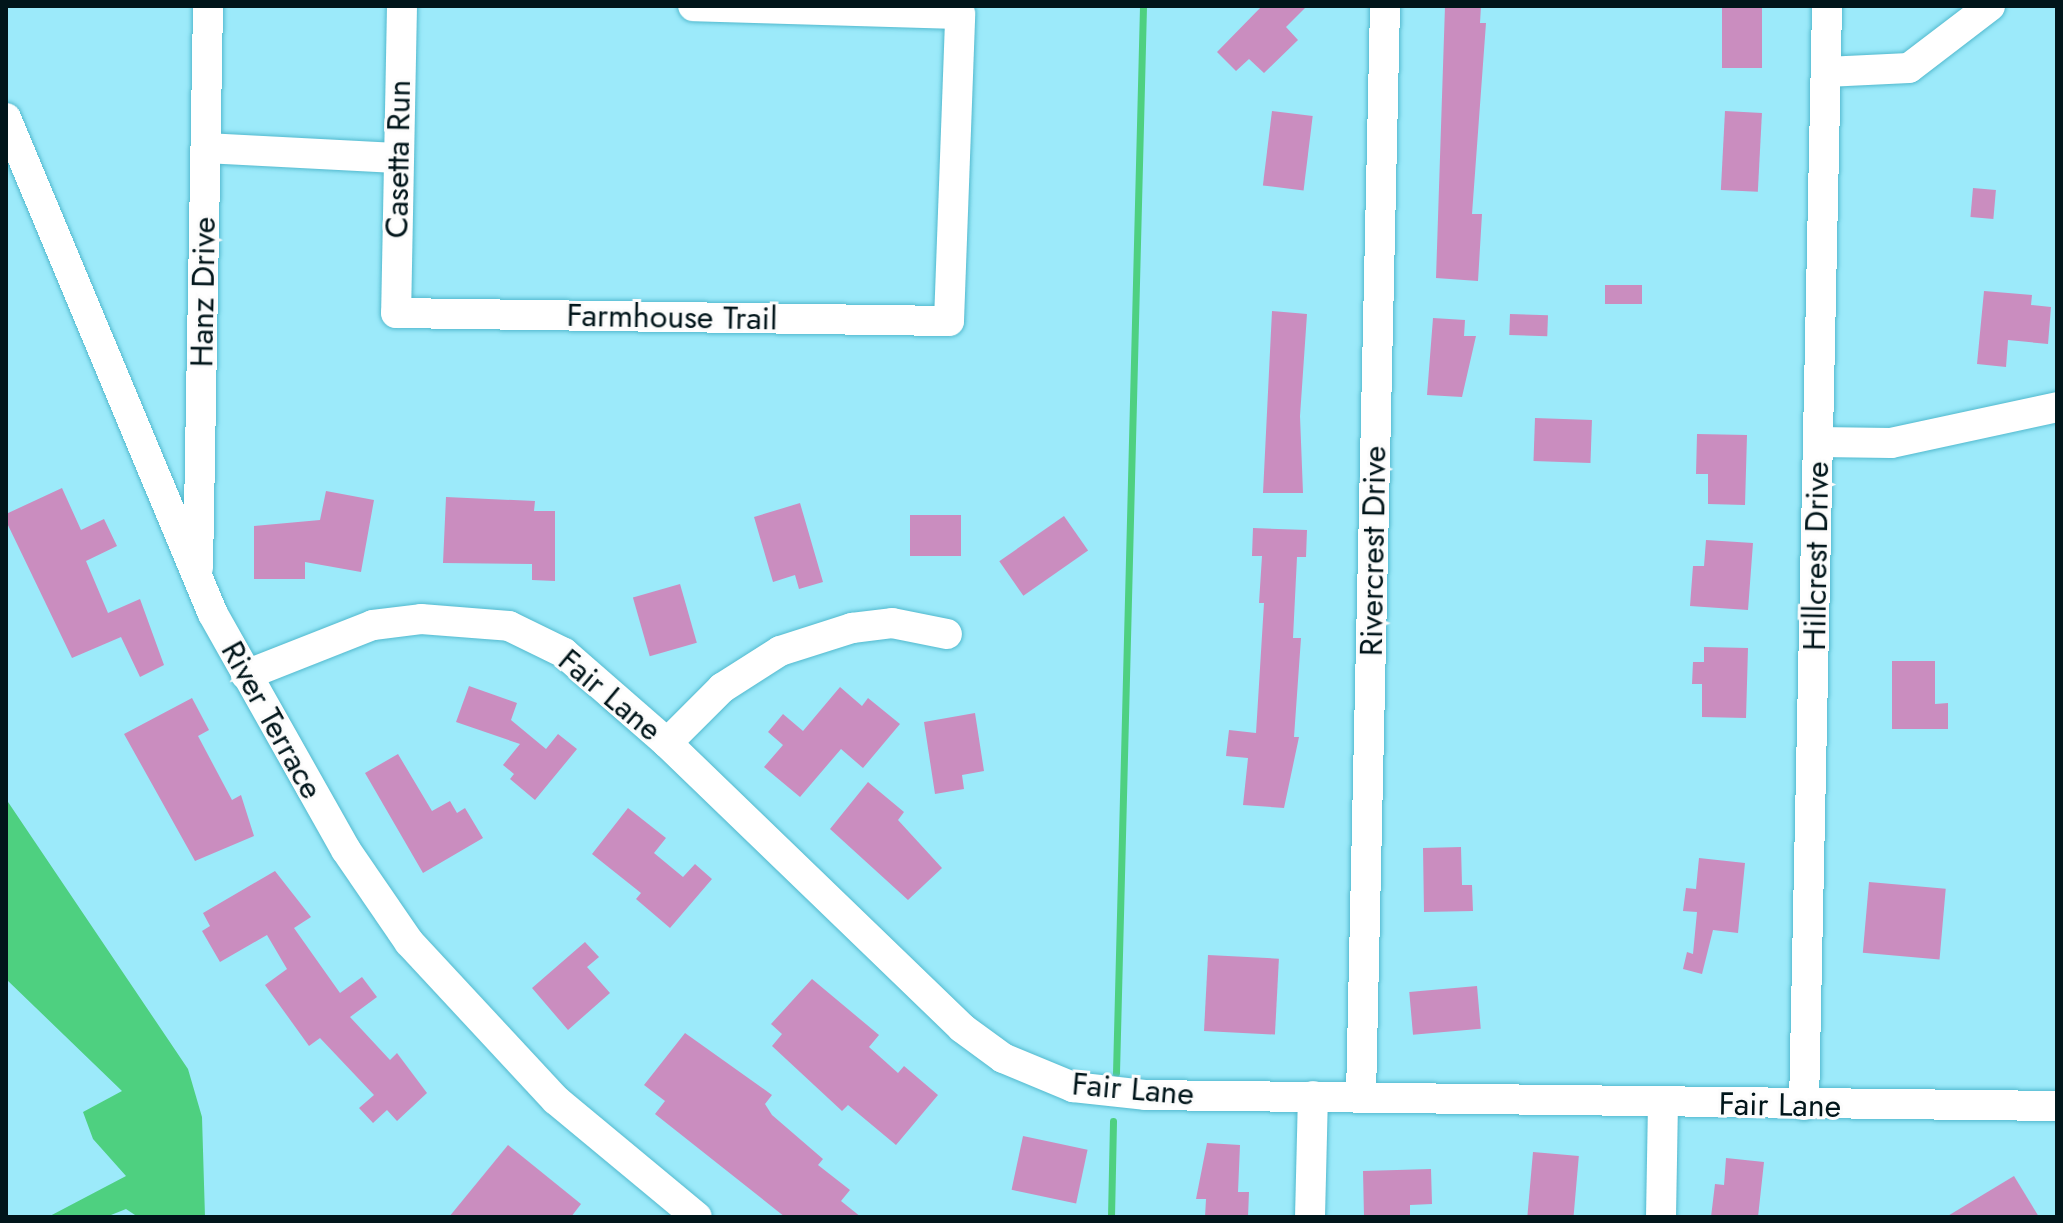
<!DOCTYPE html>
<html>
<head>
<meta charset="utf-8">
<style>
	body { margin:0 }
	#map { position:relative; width:2063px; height:1223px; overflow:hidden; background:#9ceafa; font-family:Jost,sans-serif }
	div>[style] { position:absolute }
	.water>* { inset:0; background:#4ed080 }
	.stream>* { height:7px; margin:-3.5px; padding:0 3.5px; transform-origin:3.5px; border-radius:3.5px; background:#4ed080 }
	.building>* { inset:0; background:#ca8dbf; transform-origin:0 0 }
	.roads { filter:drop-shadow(0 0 2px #52b9ce) drop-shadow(0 0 2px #52b9ce) }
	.minor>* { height:30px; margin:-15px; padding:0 15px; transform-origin:15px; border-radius:15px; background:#fff }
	span { translate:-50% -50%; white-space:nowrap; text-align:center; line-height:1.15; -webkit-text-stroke:6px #fcfcfc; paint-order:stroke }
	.street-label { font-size:32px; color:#01151a }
	.frame { position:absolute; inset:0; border:8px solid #01151a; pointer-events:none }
</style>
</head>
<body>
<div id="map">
	<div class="water">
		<i style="clip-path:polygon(6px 799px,188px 1069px,202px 1117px,205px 1217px,138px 1217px,126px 1209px,106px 1217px,48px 1217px,126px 1176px,93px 1139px,83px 1112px,122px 1091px,6px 979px)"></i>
	</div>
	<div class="stream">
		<i style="left:1116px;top:1073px;width:1067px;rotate:-88.55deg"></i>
		<i style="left:1111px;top:1217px;width:96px;rotate:-88.8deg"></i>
	</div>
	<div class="building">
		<i style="clip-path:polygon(1262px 6px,1307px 6px,1286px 27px,1298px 40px,1264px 73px,1249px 59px,1236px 71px,1217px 52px)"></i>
		<i style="clip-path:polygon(1445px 6px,1481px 6px,1480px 23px,1486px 23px,1472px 214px,1482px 214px,1478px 281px,1436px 278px)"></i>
		<i style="left:1722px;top:6px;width:40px;height:62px"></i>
		<i style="left:1272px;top:111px;width:41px;height:75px;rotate:7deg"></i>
		<i style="left:1725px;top:111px;width:37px;height:79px;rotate:3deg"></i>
		<i style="left:1973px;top:188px;width:23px;height:29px;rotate:5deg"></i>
		<i style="left:1642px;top:285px;width:19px;height:37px;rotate:90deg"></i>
		<i style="clip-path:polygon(1984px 291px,2032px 295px,2031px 305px,2051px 307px,2048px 344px,2008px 340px,2006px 367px,1977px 364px)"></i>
		<i style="clip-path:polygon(1272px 311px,1307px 314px,1300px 416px,1303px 493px,1263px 493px)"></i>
		<i style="left:1510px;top:314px;width:38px;height:21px;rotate:2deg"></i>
		<i style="clip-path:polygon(1433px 318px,1465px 320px,1464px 336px,1476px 336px,1462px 397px,1427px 395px)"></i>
		<i style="left:1535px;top:418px;width:57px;height:43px;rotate:2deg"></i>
		<i style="clip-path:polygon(1697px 434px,1747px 435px,1745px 505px,1708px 504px,1708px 474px,1696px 474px)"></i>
		<i style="clip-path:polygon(62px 488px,81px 530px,104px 519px,117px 546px,86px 561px,108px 613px,140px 599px,164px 665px,140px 677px,121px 637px,72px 658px,6px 521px,6px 514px)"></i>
		<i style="clip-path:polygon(326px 491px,374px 500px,361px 572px,305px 562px,305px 579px,254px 579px,254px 526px,320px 520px)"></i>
		<i style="clip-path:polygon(446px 497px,535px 501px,534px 511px,555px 511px,555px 581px,532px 580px,532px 564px,443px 563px)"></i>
		<i style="clip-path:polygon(800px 503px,823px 582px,799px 589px,795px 575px,773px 582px,754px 517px)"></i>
		<i style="left:910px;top:515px;width:51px;height:41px"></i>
		<i style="left:1064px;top:516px;width:42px;height:79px;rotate:55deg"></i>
		<i style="clip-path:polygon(1253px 528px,1307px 530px,1306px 557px,1297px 557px,1293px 638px,1301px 638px,1294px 737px,1299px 737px,1284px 808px,1243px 805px,1248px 758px,1226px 756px,1229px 730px,1256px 733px,1264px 603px,1259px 603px,1262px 556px,1252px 556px)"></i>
		<i style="clip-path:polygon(1706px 540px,1753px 543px,1748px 610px,1690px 606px,1693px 566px,1704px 566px)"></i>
		<i style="left:680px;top:584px;width:61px;height:49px;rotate:74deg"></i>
		<i style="clip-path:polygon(1704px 647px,1748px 648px,1746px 718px,1702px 717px,1702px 684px,1692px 684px,1693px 662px,1704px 662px)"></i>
		<i style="clip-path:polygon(1892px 661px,1935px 661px,1935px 704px,1948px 703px,1948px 729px,1892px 729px)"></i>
		<i style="clip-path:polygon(469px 686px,517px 703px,511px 720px,546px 749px,558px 734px,577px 749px,535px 800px,510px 779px,514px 774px,503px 765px,520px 744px,456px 722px)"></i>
		<i style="clip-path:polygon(840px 687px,862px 706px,868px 698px,900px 724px,863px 768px,841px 749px,800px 797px,764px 767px,783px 745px,768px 732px,783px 714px,803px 731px)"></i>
		<i style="clip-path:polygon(192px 698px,209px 730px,198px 736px,232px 800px,241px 795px,254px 836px,195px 861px,124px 734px)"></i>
		<i style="clip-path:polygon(975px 713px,984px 771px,962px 775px,964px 789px,935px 794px,924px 722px)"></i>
		<i style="clip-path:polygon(398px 754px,432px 811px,450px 801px,457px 813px,465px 808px,483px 838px,423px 873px,365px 773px)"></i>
		<i style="clip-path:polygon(868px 782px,904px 812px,898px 820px,942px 868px,908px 900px,830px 829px)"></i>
		<i style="clip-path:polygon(628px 808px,666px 838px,654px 853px,683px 877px,695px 864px,712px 879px,670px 928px,636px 899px,641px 893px,592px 854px)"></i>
		<i style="clip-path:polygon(1461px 847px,1462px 885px,1472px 885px,1473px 911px,1424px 912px,1423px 848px)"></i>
		<i style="clip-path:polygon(1699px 858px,1745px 863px,1738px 933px,1713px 930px,1702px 974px,1683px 969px,1687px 952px,1693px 954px,1697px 912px,1683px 911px,1686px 888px,1696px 889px)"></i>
		<i style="clip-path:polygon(275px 871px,311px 917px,294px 928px,340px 993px,362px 977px,377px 997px,350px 1017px,390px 1060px,397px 1053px,427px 1093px,397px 1121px,387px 1110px,373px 1123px,359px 1108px,374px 1095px,320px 1038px,309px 1046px,265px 985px,287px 969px,267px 935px,220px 962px,202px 931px,210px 926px,203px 913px)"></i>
		<i style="left:1869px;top:882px;width:77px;height:71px;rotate:5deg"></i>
		<i style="clip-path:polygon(585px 942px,599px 957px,587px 967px,610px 993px,568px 1030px,532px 988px)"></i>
		<i style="left:1208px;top:955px;width:71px;height:76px;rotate:3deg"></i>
		<i style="clip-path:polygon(812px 979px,879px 1035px,869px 1047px,898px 1073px,904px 1066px,938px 1095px,896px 1145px,848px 1105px,842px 1111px,772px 1046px,782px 1034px,771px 1024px)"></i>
		<i style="left:1477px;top:986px;width:43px;height:68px;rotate:85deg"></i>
		<i style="clip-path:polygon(685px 1033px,772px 1095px,765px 1104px,772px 1115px,823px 1159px,818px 1165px,850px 1190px,841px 1201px,861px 1217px,785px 1217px,655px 1114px,665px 1101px,644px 1085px)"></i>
		<i style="left:1023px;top:1136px;width:66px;height:55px;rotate:12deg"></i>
		<i style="clip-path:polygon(1207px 1143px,1240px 1145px,1238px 1192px,1249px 1192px,1248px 1217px,1205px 1217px,1206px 1199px,1196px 1199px)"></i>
		<i style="clip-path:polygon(508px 1145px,581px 1204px,571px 1217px,449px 1217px)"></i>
		<i style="left:1533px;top:1152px;width:46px;height:65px;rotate:5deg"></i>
		<i style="clip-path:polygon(1726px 1158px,1764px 1162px,1758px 1217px,1711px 1217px,1715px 1184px,1724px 1185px)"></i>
		<i style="clip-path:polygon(1431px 1169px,1432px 1204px,1410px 1205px,1410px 1217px,1364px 1217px,1363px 1171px)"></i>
		<i style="clip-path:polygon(2014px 1176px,2039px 1217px,1946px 1217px)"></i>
	</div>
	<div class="roads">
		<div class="minor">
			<i style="left:402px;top:6px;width:307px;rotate:91.1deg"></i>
			<i style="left:396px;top:313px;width:553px;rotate:0.83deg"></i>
			<i style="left:949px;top:321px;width:307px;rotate:-87.9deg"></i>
			<i style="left:960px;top:14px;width:267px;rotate:-178.3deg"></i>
			<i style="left:1826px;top:72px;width:83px;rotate:-2.8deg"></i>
			<i style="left:1909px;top:68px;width:102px;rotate:-37.4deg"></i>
			<i style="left:6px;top:118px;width:537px;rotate:67.35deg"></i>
			<i style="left:213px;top:614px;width:271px;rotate:60.6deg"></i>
			<i style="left:346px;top:850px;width:112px;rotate:55.6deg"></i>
			<i style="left:409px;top:942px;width:216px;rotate:47.1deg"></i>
			<i style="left:556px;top:1100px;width:183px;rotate:39.7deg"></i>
			<i style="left:206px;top:148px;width:190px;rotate:3deg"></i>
			<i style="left:1819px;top:442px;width:72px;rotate:0.8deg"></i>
			<i style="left:1891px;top:443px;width:170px;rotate:-12.2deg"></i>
			<i style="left:198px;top:568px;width:562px;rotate:-88.98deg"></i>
			<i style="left:246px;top:675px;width:136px;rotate:-21.5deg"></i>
			<i style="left:373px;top:625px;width:48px;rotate:-7.1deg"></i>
			<i style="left:421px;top:619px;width:88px;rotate:4.5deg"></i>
			<i style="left:509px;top:626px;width:61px;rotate:26.1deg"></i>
			<i style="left:564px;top:653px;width:137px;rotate:41.1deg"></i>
			<i style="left:667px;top:743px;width:410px;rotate:44deg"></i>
			<i style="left:962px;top:1028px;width:51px;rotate:36.2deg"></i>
			<i style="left:1003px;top:1058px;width:76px;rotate:22.5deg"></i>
			<i style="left:1073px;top:1087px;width:72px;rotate:6.3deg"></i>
			<i style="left:1145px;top:1095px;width:912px;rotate:0.69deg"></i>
			<i style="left:667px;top:743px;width:78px;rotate:-45deg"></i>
			<i style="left:722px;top:688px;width:69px;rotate:-32.5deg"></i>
			<i style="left:780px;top:651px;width:76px;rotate:-17.7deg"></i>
			<i style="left:852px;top:628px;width:40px;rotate:-7.1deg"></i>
			<i style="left:892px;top:623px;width:56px;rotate:11.3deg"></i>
			<i style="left:1361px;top:1097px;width:1091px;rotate:-88.74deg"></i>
			<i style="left:1804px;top:1105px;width:1099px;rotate:-88.8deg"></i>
			<i style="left:1310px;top:1217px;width:121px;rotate:-88.6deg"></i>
			<i style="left:1661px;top:1217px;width:114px;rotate:-89deg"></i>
		</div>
	</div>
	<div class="street-label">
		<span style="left:398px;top:159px;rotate:-89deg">Casetta Run</span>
		<span style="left:203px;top:292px;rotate:-89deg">Hanz Drive</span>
		<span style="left:672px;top:317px;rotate:1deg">Farmhouse Trail</span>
		<span style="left:1373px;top:551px;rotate:-89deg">Rivercrest Drive</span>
		<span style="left:1816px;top:556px;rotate:-89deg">Hillcrest Drive</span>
		<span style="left:610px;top:695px;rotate:40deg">Fair Lane</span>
		<span style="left:272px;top:720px;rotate:61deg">River Terrace</span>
		<span style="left:1133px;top:1089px;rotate:5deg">Fair Lane</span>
		<span style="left:1780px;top:1105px;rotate:1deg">Fair Lane</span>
	</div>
	<div class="frame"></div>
</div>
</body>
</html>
